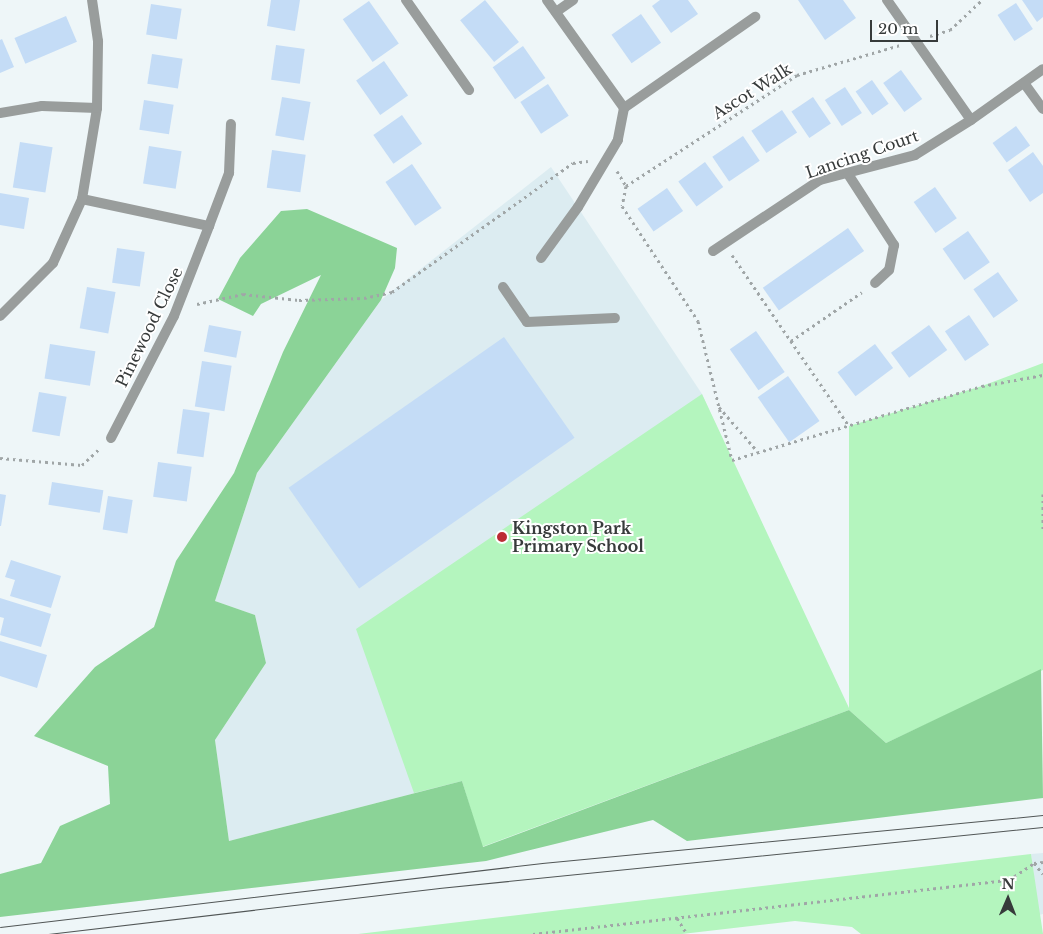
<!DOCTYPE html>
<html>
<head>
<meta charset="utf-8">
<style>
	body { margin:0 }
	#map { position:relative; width:1043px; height:934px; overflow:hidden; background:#eef6f8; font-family:"Libre Baskerville",serif }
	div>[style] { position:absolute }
	.built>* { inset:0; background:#dcecf1 }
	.green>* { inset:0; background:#b4f5be }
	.forest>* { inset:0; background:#8bd397 }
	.building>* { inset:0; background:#c4dcf6; transform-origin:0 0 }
	.path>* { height:3px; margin-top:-1.5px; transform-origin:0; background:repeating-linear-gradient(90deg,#a0a6a7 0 2.5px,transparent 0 6.5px) }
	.lane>* { height:10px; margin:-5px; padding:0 5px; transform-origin:5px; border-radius:5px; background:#999d9c }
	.street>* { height:10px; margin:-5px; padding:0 5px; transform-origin:5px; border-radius:5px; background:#999d9c }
	.tram>* { height:1px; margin:-0.5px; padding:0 0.5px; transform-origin:0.5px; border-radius:0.5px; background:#515656 }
	.dots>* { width:14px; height:14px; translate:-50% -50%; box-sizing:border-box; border:2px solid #fff; border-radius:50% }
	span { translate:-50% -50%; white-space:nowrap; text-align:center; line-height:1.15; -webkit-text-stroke:4px #fff; paint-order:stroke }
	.street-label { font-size:16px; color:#373b3b }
	.poi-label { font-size:16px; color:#373b3b; font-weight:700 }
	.left { translate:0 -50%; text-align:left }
	.north { position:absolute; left:983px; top:874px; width:50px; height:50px; -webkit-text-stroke:4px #fff; paint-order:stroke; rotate:1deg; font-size:14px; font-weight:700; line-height:20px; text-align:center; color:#373b3b }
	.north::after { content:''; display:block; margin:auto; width:18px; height:22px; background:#373b3b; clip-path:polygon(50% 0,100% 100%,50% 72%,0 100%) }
	.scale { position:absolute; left:870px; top:20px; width:68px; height:22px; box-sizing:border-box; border:2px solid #373b3b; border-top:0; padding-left:6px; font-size:15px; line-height:18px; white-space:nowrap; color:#373b3b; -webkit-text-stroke:4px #fff; paint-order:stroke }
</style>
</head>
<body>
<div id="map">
	<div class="built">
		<i style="clip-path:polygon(551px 167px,702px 394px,732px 460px,462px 781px,229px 841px,215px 740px,266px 663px,255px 615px,215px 601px,257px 473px,381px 300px)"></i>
		<i style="clip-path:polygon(1043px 853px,1043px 914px,1039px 915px,1031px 854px)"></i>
	</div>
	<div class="green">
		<i style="clip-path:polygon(1043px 363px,1043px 670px,886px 743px,849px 710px,482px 847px,462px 781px,414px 793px,356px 629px,702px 394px,849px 708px,849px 426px,982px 386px)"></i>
		<i style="clip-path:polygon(1031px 854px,1043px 934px,861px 934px,852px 927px,795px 921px,682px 934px,358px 934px)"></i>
	</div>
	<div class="forest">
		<i style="clip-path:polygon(307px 209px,397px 248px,395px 268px,381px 300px,257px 473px,215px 601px,255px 615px,266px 663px,215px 740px,229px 841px,462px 781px,483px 847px,849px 710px,886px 743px,1041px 669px,1043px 798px,687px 841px,653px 820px,486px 861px,0 917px,0 874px,41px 863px,60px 826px,110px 804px,108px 766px,34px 736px,95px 667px,154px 627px,176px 561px,234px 473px,283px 352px,321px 275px,261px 304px,253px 316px,218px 299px,240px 258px,281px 211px)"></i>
	</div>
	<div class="building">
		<i style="clip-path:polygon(271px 0,300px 0,295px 31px,267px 26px)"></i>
		<i style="left:485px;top:0;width:54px;height:32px;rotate:51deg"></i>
		<i style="clip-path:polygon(660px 0,688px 0,698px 14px,671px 33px,652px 6px)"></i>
		<i style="clip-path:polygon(798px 0,843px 0,856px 18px,825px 40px)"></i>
		<i style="clip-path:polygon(1022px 0,1043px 0,1043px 17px,1037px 22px)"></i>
		<i style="left:369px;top:1px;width:52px;height:32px;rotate:55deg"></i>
		<i style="left:1016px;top:3px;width:31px;height:22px;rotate:57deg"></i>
		<i style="left:151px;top:4px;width:31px;height:31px;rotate:9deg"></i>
		<i style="left:641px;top:14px;width:35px;height:36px;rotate:55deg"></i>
		<i style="left:66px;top:16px;width:28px;height:56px;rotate:67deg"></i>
		<i style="clip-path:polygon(2px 39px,14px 67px,0 73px,0 40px)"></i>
		<i style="left:276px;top:45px;width:29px;height:35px;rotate:8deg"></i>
		<i style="left:523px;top:46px;width:39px;height:37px;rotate:55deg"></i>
		<i style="left:152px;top:54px;width:31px;height:30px;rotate:9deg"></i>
		<i style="left:384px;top:61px;width:42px;height:34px;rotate:55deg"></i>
		<i style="left:901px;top:70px;width:36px;height:22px;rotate:54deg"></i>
		<i style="left:872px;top:80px;width:29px;height:20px;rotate:55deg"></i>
		<i style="left:548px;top:84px;width:38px;height:33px;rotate:57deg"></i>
		<i style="left:845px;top:87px;width:31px;height:24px;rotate:57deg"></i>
		<i style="left:282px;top:97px;width:29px;height:39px;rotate:10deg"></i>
		<i style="left:813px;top:97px;width:32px;height:26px;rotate:56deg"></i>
		<i style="left:144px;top:100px;width:30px;height:30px;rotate:9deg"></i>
		<i style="left:782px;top:110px;width:27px;height:37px;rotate:56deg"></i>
		<i style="left:402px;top:115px;width:35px;height:35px;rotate:55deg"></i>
		<i style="left:1016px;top:126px;width:24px;height:29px;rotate:54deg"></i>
		<i style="left:743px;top:136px;width:30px;height:37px;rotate:56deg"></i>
		<i style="left:20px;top:142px;width:33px;height:46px;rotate:9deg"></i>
		<i style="left:149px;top:146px;width:33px;height:38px;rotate:9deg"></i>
		<i style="left:272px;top:150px;width:34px;height:38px;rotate:8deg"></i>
		<i style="clip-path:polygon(1033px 152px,1043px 166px,1043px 193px,1030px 202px,1008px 170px)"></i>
		<i style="left:705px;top:162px;width:31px;height:33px;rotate:54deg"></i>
		<i style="left:412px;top:164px;width:53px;height:32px;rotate:56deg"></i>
		<i style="left:935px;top:187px;width:38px;height:26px;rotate:55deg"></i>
		<i style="left:667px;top:188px;width:28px;height:36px;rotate:55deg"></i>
		<i style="clip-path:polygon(0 193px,29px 198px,24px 229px,0 225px)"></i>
		<i style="left:848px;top:228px;width:28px;height:104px;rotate:55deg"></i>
		<i style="left:968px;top:231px;width:38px;height:31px;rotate:55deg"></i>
		<i style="left:117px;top:248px;width:28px;height:35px;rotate:8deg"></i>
		<i style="left:998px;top:272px;width:35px;height:30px;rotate:55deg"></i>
		<i style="left:87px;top:287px;width:29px;height:42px;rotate:10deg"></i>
		<i style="left:969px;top:315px;width:36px;height:29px;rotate:56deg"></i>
		<i style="left:209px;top:325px;width:33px;height:27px;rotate:11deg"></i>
		<i style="left:929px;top:325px;width:31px;height:47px;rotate:54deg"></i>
		<i style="left:756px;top:331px;width:50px;height:32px;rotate:55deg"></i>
		<i style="left:504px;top:337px;width:123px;height:263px;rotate:55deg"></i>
		<i style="left:50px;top:344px;width:46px;height:35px;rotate:9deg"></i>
		<i style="left:875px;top:344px;width:30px;height:47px;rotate:53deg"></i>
		<i style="left:202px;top:361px;width:30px;height:46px;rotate:9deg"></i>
		<i style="left:788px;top:376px;width:55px;height:37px;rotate:55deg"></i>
		<i style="left:39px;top:392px;width:28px;height:40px;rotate:10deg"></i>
		<i style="left:183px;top:409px;width:27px;height:45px;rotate:8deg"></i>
		<i style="left:158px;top:462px;width:34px;height:35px;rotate:8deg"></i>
		<i style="left:52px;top:482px;width:52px;height:23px;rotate:9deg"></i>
		<i style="clip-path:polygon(0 494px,6px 495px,1px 526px,0 526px)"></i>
		<i style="left:108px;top:496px;width:25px;height:34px;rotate:9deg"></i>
		<i style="clip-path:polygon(11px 560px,61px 576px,51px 608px,10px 596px,15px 580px,5px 577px)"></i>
		<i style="clip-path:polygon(0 598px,51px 614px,41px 647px,0 635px,4px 618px,0 617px)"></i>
		<i style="clip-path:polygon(0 641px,47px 655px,37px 688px,0 676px)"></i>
	</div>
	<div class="path">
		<i style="left:930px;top:36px;width:21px;rotate:-17deg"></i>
		<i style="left:950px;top:30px;width:44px;rotate:-43.2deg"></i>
		<i style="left:617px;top:171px;width:17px;rotate:59deg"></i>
		<i style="left:626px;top:186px;width:204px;rotate:-33deg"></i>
		<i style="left:797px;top:75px;width:107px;rotate:-16.2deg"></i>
		<i style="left:626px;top:186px;width:20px;rotate:101deg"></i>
		<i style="left:622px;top:206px;width:138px;rotate:56.5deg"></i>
		<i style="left:698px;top:321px;width:143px;rotate:76.3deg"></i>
		<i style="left:732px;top:460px;width:261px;rotate:-16.5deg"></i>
		<i style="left:982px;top:386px;width:62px;rotate:-10.2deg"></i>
		<i style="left:732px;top:255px;width:207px;rotate:55.6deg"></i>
		<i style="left:197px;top:304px;width:47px;rotate:-12.3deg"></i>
		<i style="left:243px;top:294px;width:56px;rotate:6.1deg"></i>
		<i style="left:299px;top:300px;width:65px;rotate:-1.8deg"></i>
		<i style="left:364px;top:298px;width:29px;rotate:-12deg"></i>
		<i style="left:392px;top:292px;width:222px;rotate:-35.5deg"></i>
		<i style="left:573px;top:163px;width:15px;rotate:-8deg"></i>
		<i style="left:791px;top:341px;width:86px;rotate:-34.6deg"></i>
		<i style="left:719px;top:407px;width:60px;rotate:49.1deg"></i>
		<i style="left:0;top:458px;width:82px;rotate:4.9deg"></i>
		<i style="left:82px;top:465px;width:25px;rotate:-43deg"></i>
		<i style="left:1043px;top:494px;width:38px;rotate:90deg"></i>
		<i style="left:1034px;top:863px;width:14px;rotate:51deg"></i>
		<i style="left:677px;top:918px;width:19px;rotate:58deg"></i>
		<i style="left:533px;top:934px;width:479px;rotate:-6.5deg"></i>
		<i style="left:1009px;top:880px;width:30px;rotate:-34deg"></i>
		<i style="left:1034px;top:863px;width:9px;rotate:-6deg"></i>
	</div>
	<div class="lane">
		<i style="left:541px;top:258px;width:63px;rotate:-54deg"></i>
		<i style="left:503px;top:287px;width:42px;rotate:55.6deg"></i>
		<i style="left:527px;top:322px;width:88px;rotate:-2.6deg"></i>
	</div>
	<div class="street">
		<i style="left:406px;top:0;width:110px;rotate:55deg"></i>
		<i style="left:547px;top:0;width:133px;rotate:54.5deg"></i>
		<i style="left:624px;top:108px;width:33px;rotate:101deg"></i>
		<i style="left:618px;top:140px;width:78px;rotate:120.8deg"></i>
		<i style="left:887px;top:0;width:146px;rotate:55deg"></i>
		<i style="left:971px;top:120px;width:88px;rotate:-35.3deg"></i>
		<i style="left:556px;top:12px;width:21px;rotate:-35deg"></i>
		<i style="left:1024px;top:83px;width:32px;rotate:54deg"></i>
		<i style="left:624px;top:108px;width:160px;rotate:-34.8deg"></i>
		<i style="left:0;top:113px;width:43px;rotate:-9.5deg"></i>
		<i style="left:42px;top:106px;width:55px;rotate:2.1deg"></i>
		<i style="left:848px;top:174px;width:85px;rotate:57.1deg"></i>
		<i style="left:894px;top:245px;width:25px;rotate:101deg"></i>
		<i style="left:889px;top:270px;width:19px;rotate:137deg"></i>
		<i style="left:82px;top:199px;width:130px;rotate:12deg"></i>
		<i style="left:209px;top:226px;width:57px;rotate:-69.3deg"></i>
		<i style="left:229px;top:173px;width:49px;rotate:-87.7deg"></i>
		<i style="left:713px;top:251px;width:128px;rotate:-33.6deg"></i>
		<i style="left:820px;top:180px;width:98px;rotate:-14.7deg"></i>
		<i style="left:915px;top:155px;width:66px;rotate:-32deg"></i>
		<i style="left:0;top:316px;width:75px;rotate:-45deg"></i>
		<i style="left:53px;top:263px;width:70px;rotate:-65.6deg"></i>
		<i style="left:82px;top:199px;width:92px;rotate:-80.6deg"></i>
		<i style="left:97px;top:108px;width:67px;rotate:-89.1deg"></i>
		<i style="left:98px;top:41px;width:41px;rotate:-98.3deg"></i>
		<i style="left:111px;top:438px;width:137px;rotate:-62.7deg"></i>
		<i style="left:174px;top:316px;width:97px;rotate:-68.7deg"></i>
	</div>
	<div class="tram">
		<i style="left:0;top:927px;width:546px;rotate:-6.73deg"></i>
		<i style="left:542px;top:863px;width:503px;rotate:-5.47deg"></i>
		<i style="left:48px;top:934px;width:394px;rotate:-6.7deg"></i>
		<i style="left:439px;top:888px;width:607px;rotate:-5.77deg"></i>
	</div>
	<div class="dots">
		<i style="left:502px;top:537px;background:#bc2c35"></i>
	</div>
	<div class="street-label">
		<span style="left:752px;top:91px;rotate:-32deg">Ascot Walk</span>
		<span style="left:862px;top:154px;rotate:-19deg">Lancing Court</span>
		<span style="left:149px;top:327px;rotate:-64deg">Pinewood Close</span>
	</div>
	<div class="poi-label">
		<span class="left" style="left:512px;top:537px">Kingston Park<br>Primary School</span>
	</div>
	<div class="north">N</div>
	<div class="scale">20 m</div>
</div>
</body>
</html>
